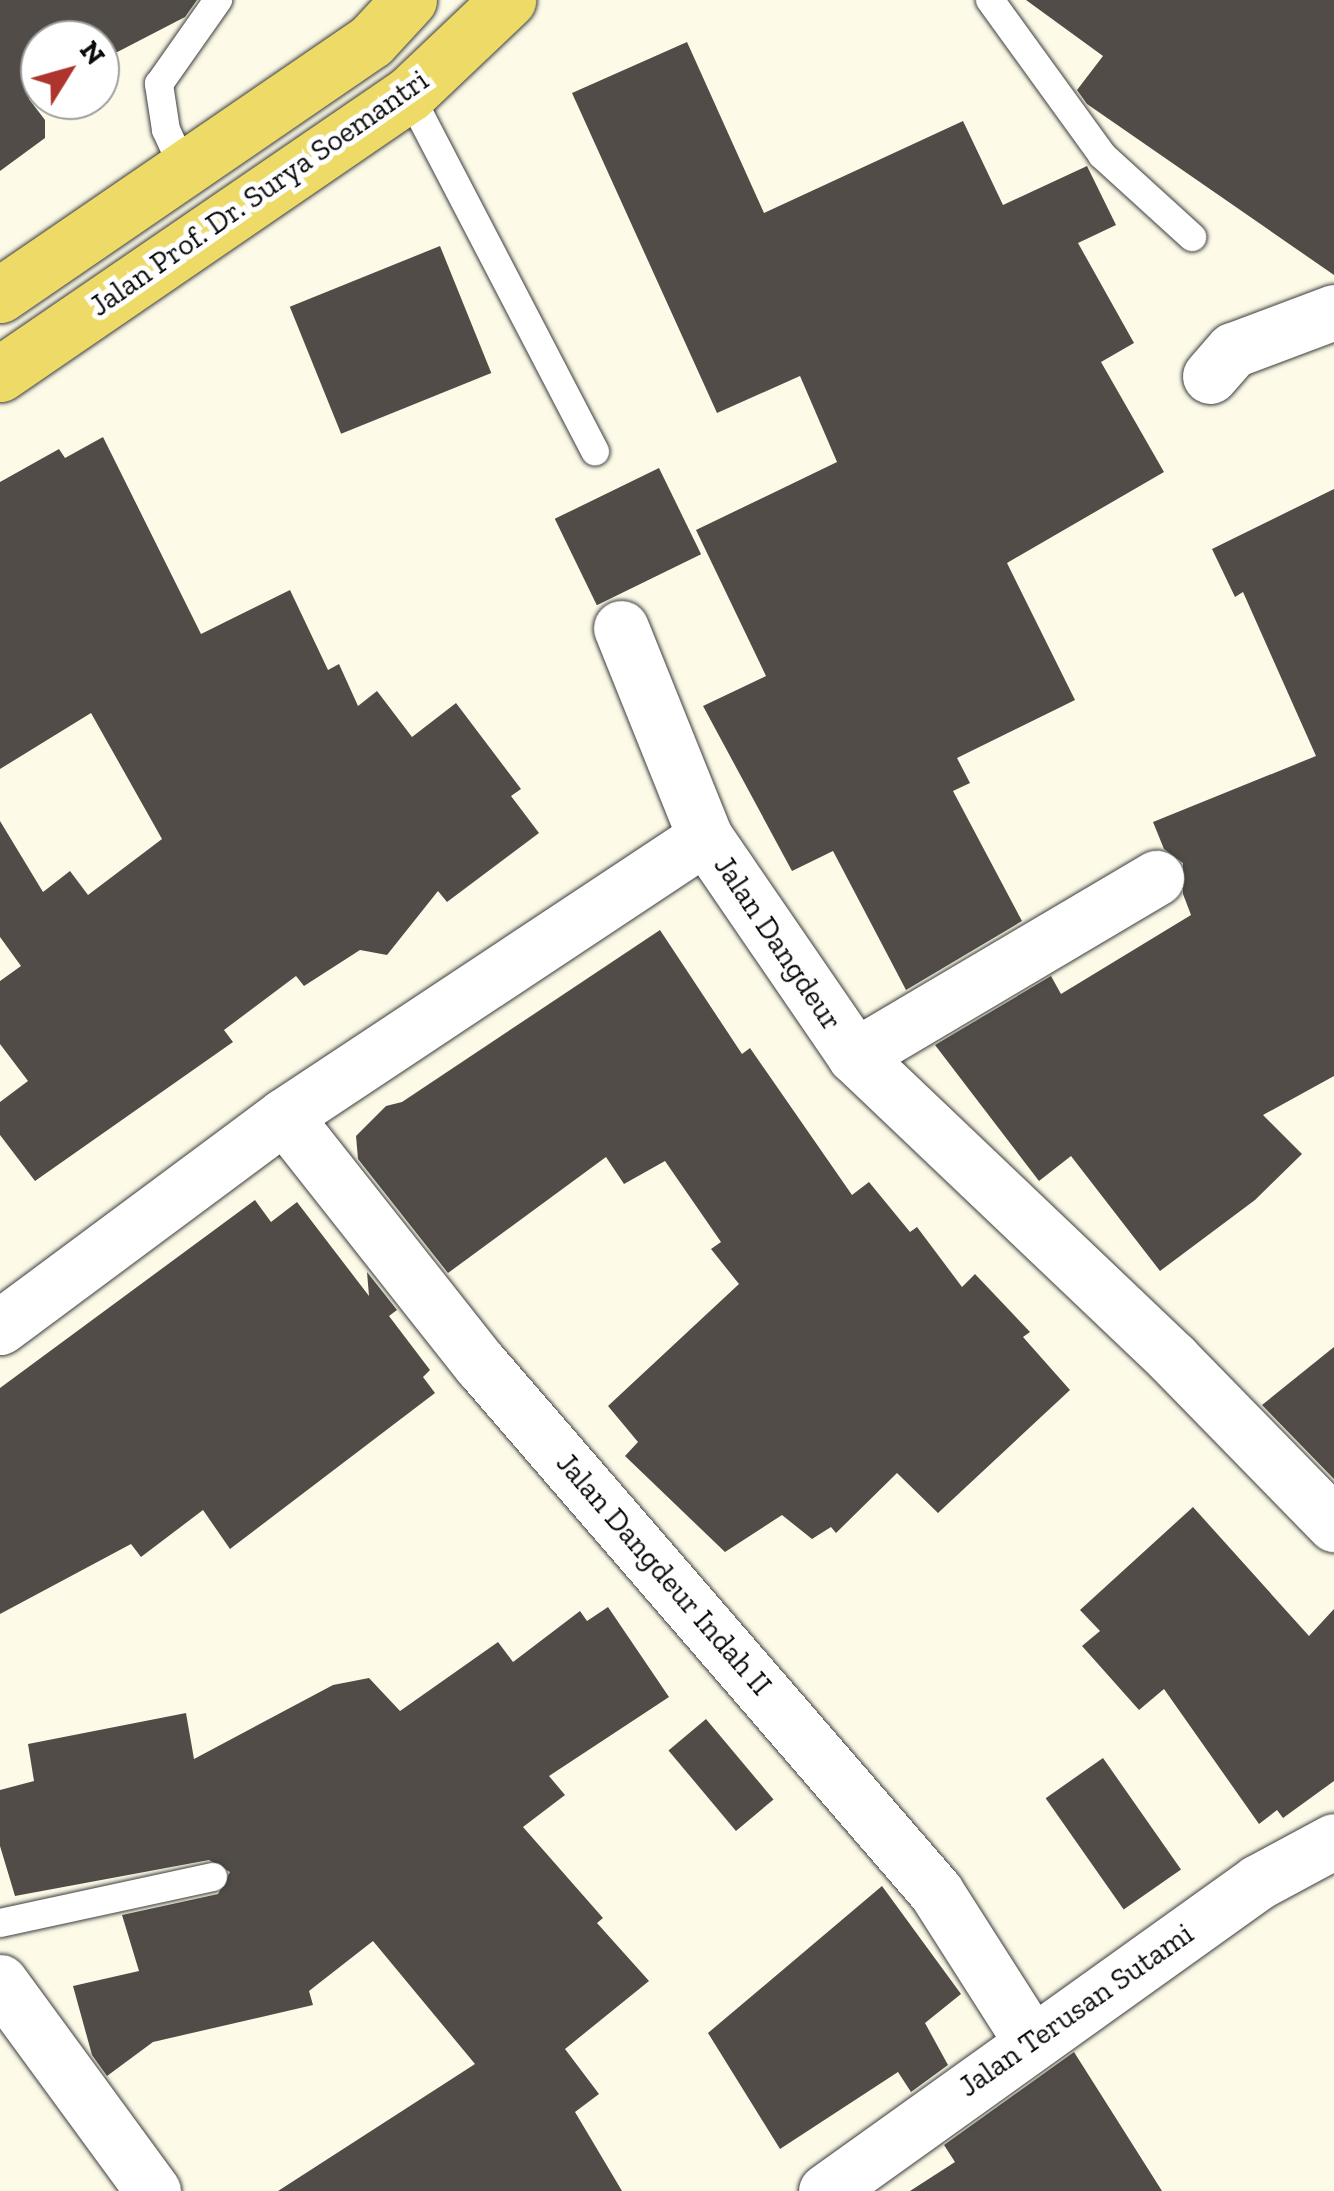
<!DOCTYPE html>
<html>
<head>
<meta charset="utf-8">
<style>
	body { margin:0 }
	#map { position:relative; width:1334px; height:2191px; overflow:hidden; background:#fdfbe8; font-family:"Zilla Slab",serif }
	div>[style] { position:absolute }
	.building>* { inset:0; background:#514c47; transform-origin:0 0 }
	.roads { filter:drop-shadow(0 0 2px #3d3d3d) drop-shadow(0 0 2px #3d3d3d) }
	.service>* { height:28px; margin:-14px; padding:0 14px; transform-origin:14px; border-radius:14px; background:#fff }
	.minor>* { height:55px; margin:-27.5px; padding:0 27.5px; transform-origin:27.5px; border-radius:27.5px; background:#fff }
	.primary>* { height:55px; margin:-27.5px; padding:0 27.5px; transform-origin:27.5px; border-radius:27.5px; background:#eedb67 }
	span { translate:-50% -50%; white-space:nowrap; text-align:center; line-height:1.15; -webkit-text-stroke:10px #fff; paint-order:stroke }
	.street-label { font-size:30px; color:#0a0a0a }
	.north { position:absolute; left:20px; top:20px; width:100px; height:100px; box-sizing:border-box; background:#fff; border:2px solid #9d9d9d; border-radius:50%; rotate:53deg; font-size:28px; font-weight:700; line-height:40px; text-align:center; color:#0a0a0a }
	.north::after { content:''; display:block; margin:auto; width:35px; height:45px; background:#ae352e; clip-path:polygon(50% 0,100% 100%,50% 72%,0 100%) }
</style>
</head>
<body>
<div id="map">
	<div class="building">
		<i style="clip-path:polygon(0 0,197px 0,185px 17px,100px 61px,100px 40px,40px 40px,40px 93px,29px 99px,45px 120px,45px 138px,0 171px)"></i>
		<i style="clip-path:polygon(1026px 0,1334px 0,1334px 275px,1087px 104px,1077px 90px,1103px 56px)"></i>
		<i style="clip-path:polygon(687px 42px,764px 213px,963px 121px,1003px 205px,1087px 166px,1116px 225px,1078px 243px,1134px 343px,1101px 362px,1164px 472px,1007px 563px,1075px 700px,957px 758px,970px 783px,953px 791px,1022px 921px,906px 990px,833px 851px,792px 871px,703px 706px,766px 676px,696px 530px,837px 462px,800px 376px,717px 413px,572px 93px)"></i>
		<i style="left:440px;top:246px;width:137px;height:162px;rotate:68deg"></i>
		<i style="clip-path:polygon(103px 437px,201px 634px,290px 590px,328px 670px,339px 664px,358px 706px,377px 691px,412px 737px,456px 703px,521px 789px,511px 796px,539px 833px,447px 902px,438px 891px,387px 955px,360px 950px,304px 986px,296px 976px,224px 1030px,233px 1042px,35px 1181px,0 1135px,0 1102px,28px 1081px,0 1044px,0 981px,21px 966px,0 937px,0 821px,43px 892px,70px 871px,88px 895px,162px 839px,91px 713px,0 769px,0 482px,59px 449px,65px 458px)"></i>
		<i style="left:659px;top:468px;width:96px;height:116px;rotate:64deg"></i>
		<i style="clip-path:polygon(1334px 489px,1334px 1076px,1263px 1115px,1302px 1154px,1255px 1200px,1160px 1271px,1071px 1156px,1039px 1181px,935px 1045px,1051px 976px,1061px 994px,1191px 915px,1183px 894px,1183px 863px,1164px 849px,1153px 822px,1316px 756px,1243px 592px,1235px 597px,1212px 549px)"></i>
		<i style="clip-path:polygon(660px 930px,742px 1054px,750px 1048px,852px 1195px,869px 1182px,910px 1232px,917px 1227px,962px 1287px,975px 1274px,1030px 1332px,1023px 1337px,1070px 1390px,938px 1513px,897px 1473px,836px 1533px,831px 1527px,812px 1539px,782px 1515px,725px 1552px,625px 1456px,638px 1442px,608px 1406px,739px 1284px,711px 1249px,721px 1242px,665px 1161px,624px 1184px,606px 1157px,448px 1273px,358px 1159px,356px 1136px,386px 1106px,402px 1102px)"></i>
		<i style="clip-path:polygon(255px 1200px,271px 1222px,297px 1202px,369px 1296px,367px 1272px,397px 1310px,389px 1316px,430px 1370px,423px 1377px,435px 1393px,230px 1549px,203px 1510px,141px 1557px,131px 1544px,0 1614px,0 1388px)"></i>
		<i style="clip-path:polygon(1334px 1347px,1334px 1479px,1262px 1405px)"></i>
		<i style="clip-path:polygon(1193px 1507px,1309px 1636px,1334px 1609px,1334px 1781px,1283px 1818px,1277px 1810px,1259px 1824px,1164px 1689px,1139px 1710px,1082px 1646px,1100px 1631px,1080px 1610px)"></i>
		<i style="clip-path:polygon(608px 1607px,669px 1697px,549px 1776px,565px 1795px,523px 1827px,603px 1918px,597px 1923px,649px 1981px,565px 2049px,599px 2094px,575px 2112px,622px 2191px,278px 2191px,475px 2064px,373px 1941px,309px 1991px,313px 2005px,153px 2042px,107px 2076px,92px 2055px,73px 1986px,139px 1971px,122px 1915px,218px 1894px,230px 1872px,209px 1860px,15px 1896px,0 1846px,0 1790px,34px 1781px,28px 1744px,186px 1713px,194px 1759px,333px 1685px,369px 1678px,400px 1711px,498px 1642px,513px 1662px,580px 1611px,587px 1621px)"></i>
		<i style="left:706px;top:1719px;width:105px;height:49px;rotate:50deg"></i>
		<i style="left:1103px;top:1758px;width:136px;height:70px;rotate:55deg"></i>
		<i style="clip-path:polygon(882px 1886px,961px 1994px,925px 2023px,948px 2065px,911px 2092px,898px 2072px,780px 2149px,708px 2033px)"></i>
		<i style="clip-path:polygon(1074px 2052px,1162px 2191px,910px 2191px,955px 2162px,944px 2145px)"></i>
	</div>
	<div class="roads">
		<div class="service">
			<i style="left:990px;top:0;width:191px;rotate:54.1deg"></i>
			<i style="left:1102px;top:155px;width:122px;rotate:42.3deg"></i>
			<i style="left:409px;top:94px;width:403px;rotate:62.5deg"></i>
			<i style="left:184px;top:169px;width:43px;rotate:-114.8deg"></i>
			<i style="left:166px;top:130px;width:47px;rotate:-98.7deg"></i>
			<i style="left:159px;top:84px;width:103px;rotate:-54.9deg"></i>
			<i style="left:0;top:1923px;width:218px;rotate:-12.2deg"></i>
		</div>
		<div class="minor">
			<i style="left:1210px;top:376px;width:35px;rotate:-49deg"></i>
			<i style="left:1233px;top:350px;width:108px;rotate:-20.6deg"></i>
			<i style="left:621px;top:628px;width:225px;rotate:68.1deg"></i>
			<i style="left:855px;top:1056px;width:350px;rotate:-30.6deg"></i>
			<i style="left:284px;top:1116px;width:318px;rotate:51.7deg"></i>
			<i style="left:481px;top:1365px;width:696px;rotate:49.19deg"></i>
			<i style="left:936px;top:1892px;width:177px;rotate:57.5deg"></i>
			<i style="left:0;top:1327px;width:354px;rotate:-36.6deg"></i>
			<i style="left:284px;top:1116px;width:505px;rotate:-33.53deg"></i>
			<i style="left:705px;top:837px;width:265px;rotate:55.6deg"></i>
			<i style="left:855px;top:1056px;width:439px;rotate:43.6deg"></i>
			<i style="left:1173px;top:1359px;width:231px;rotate:45.7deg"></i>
			<i style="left:0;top:1982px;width:259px;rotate:53.8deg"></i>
			<i style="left:826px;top:2191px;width:531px;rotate:-35.58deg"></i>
			<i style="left:1258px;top:1882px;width:86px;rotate:-28.3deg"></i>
		</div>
		<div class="primary">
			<i style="left:0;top:295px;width:450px;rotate:-34.4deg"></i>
			<i style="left:371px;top:41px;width:56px;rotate:-47.2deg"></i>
			<i style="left:0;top:374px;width:496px;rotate:-34.4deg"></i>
			<i style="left:409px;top:94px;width:137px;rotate:-43.5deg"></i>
		</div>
	</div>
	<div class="street-label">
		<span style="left:259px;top:193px;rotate:-35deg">Jalan Prof. Dr. Surya Soemantri</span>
		<span style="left:778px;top:943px;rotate:56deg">Jalan Dangdeur</span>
		<span style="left:664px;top:1574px;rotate:49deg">Jalan Dangdeur Indah II</span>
		<span style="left:1076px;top:2010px;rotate:-35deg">Jalan Terusan Sutami</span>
	</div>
	<div class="north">N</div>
</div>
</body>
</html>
